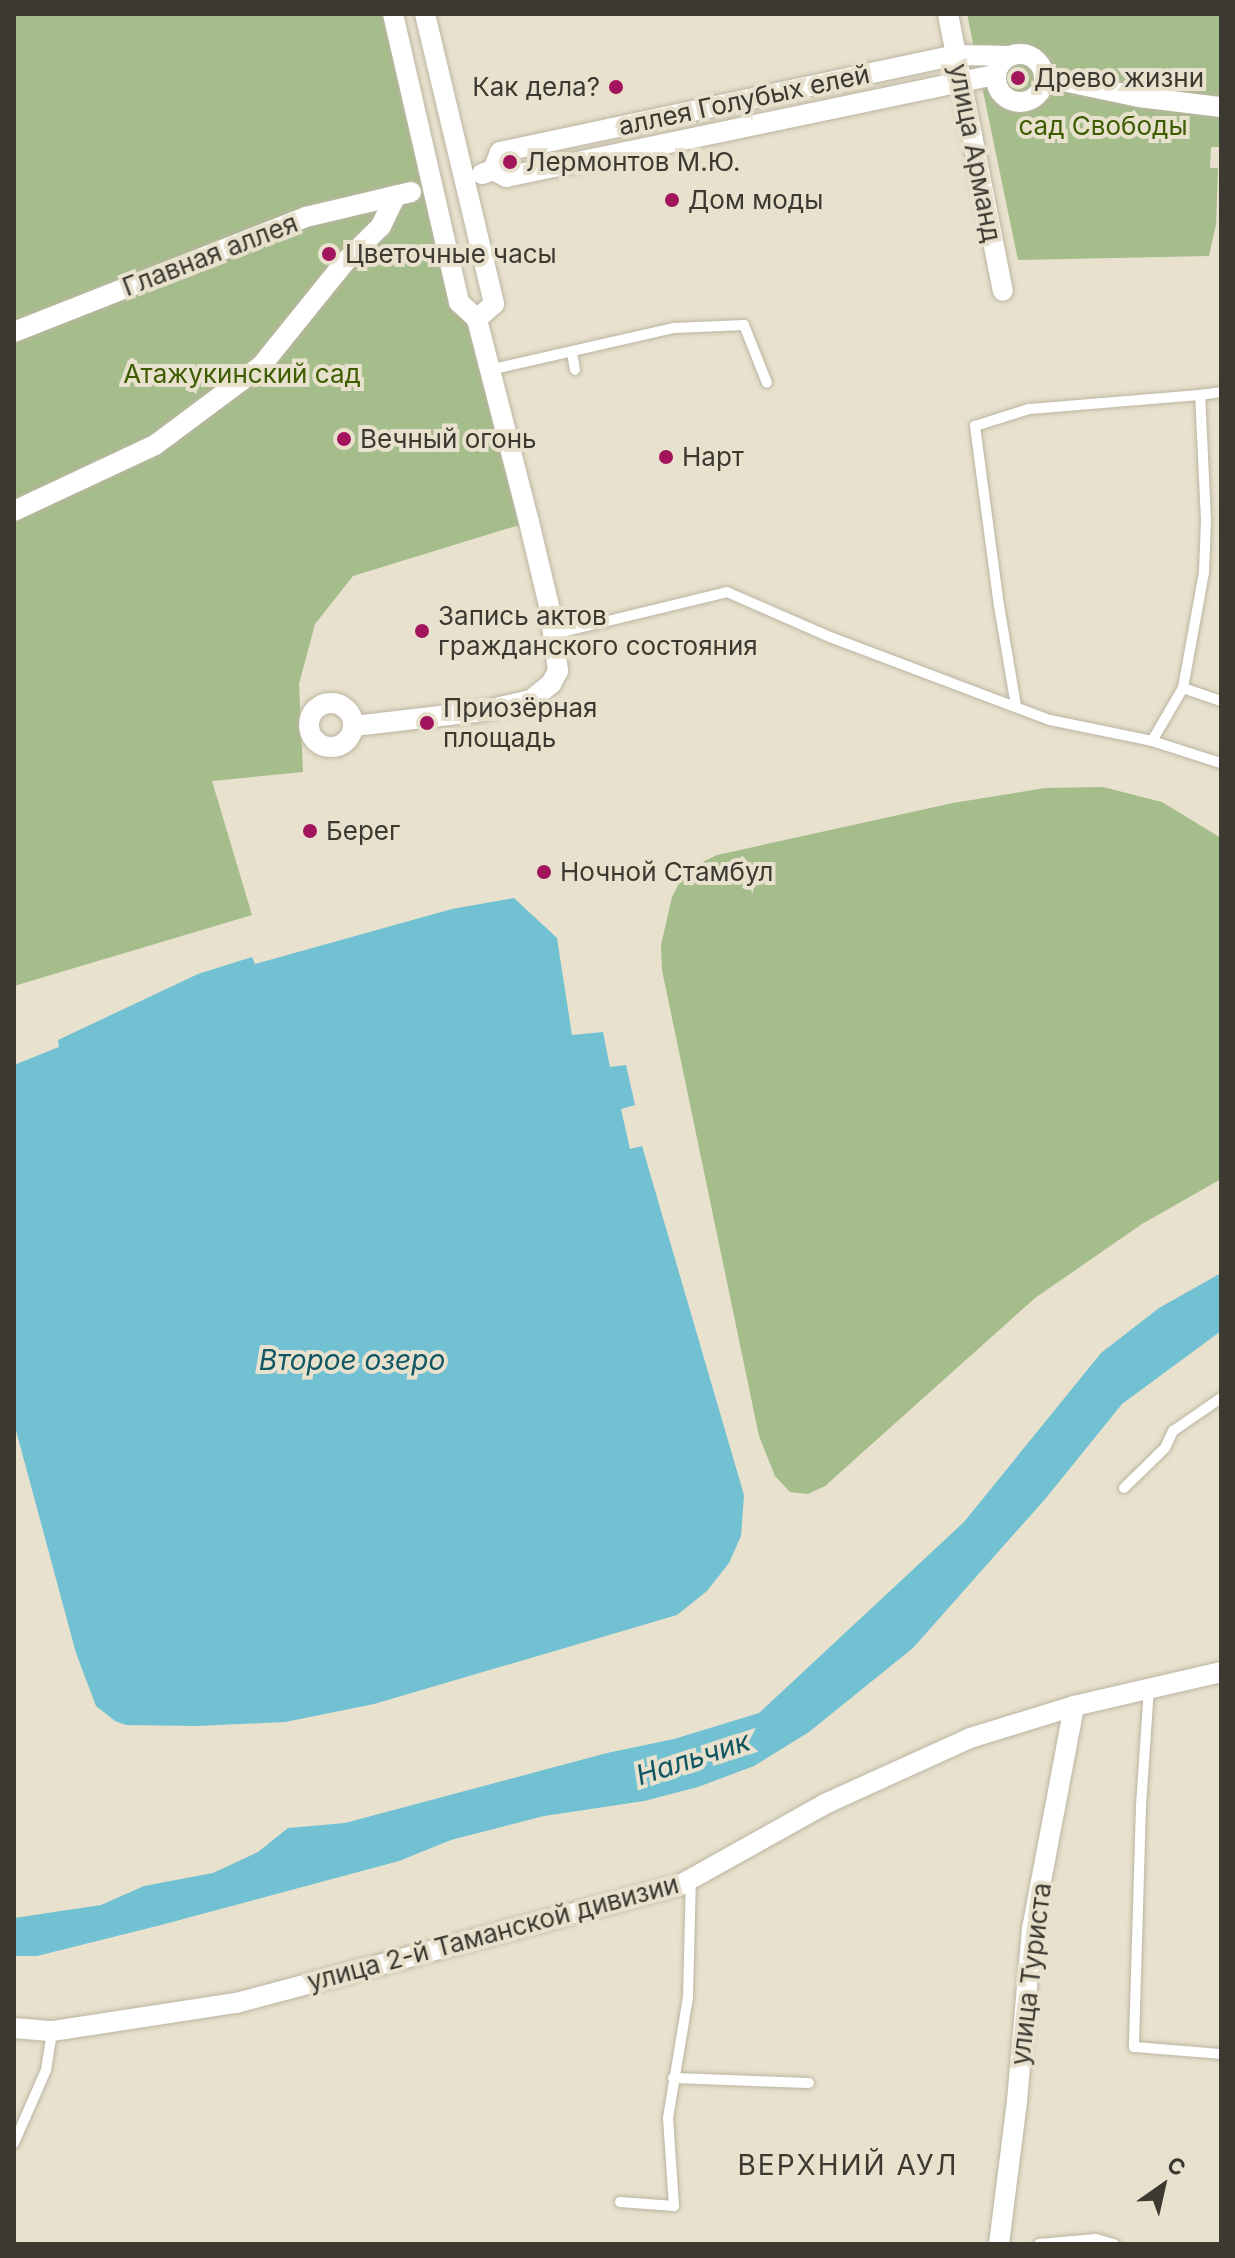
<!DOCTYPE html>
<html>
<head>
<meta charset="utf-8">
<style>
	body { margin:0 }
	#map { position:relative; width:1235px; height:2258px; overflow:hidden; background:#e7e1cd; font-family:Inter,sans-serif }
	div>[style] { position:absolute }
	.green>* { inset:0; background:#a5bc8b }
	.water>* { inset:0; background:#71c1d3 }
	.roads { filter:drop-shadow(0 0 2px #bbb5a2) drop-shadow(0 0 2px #bbb5a2) }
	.lane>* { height:10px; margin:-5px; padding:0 5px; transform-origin:5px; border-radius:5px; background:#fff }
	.street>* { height:20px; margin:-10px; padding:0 10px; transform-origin:10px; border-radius:10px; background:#fff }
	.street>.ring { margin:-10px; padding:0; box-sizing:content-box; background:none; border:20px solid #fff; border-radius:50% }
	.dots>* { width:22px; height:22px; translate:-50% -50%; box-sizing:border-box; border:4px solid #e7e1cd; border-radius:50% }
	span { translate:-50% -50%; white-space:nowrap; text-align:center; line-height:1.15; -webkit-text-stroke:8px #e7e1cd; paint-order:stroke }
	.poi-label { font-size:26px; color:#3c3931 }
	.left { translate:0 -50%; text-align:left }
	.right { translate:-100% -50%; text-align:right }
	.street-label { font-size:26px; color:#3c3931 }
	.park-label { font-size:26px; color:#3e5c01 }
	.water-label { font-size:28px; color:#105663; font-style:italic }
	.neighbourhood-label { font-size:28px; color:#3c3931; letter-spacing:2px }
	.frame { position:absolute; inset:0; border:16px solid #3c3931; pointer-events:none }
	.north { position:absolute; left:1123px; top:2146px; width:80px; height:80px; -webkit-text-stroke:6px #e7e1cd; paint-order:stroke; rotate:34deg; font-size:22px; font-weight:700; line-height:32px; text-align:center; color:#3c3931 }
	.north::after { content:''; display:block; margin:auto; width:28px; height:36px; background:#3c3931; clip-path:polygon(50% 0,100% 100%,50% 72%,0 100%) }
</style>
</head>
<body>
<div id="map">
	<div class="green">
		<i style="clip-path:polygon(14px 14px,393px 14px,459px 302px,477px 319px,529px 522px,353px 576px,315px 624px,299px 684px,303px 772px,212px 781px,252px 915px,14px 986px)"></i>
		<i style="clip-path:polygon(967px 14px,1221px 14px,1221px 147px,1211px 147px,1210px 168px,1218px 168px,1216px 224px,1209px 256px,1018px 260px)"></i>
		<i style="clip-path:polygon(1103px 787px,1162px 802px,1221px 838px,1221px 1179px,1142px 1224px,1035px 1298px,825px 1486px,808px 1494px,790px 1492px,775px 1476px,759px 1436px,662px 970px,661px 945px,672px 897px,686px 870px,717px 855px,953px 803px,1045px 788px)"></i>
	</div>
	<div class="water">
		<i style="clip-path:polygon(514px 898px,557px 938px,572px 1035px,603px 1032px,610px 1067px,626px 1065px,635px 1105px,621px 1109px,630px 1149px,642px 1146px,744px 1495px,741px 1536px,729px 1563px,707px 1591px,677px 1615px,374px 1704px,285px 1722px,197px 1726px,126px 1725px,115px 1721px,96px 1706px,76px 1653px,14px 1423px,14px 1065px,59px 1047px,58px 1040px,198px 974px,252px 957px,255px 964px,452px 909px)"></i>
		<i style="clip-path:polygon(1221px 1273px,1221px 1331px,1122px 1404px,1046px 1498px,913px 1648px,809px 1732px,754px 1766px,698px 1787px,644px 1801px,544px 1816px,451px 1840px,399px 1861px,161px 1925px,37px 1956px,14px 1956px,14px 1918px,101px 1905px,144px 1886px,213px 1873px,258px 1852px,288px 1828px,345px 1823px,607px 1753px,674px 1739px,759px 1713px,964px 1522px,1101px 1353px,1159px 1308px)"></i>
	</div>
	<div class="roads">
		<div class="lane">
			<i style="left:572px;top:353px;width:17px;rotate:80deg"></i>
			<i style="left:489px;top:370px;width:190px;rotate:-12.8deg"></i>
			<i style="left:674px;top:328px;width:70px;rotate:-2.5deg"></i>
			<i style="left:744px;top:325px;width:62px;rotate:68.4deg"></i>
			<i style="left:554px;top:634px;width:178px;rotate:-13.6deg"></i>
			<i style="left:727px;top:592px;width:112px;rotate:23.6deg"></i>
			<i style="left:830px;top:637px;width:235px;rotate:20.7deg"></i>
			<i style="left:1050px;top:720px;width:104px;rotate:11.6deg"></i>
			<i style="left:1152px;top:741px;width:72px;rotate:17.7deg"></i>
			<i style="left:1183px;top:688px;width:40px;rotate:18.9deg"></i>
			<i style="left:1016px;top:706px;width:101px;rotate:-99.6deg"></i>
			<i style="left:999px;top:606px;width:182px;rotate:-97.6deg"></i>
			<i style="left:975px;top:426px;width:57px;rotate:-17.5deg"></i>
			<i style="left:1029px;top:409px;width:172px;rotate:-4.7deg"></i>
			<i style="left:1152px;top:741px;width:61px;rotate:-59.7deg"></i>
			<i style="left:1183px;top:688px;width:118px;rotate:-79.7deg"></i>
			<i style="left:1204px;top:572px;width:52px;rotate:-87.8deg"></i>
			<i style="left:1206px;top:520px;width:125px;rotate:-92.7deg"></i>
			<i style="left:1200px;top:395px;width:21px;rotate:-8deg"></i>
			<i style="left:1124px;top:1488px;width:57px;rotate:-44.3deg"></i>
			<i style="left:1165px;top:1448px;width:19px;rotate:-65deg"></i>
			<i style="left:1173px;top:1431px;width:58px;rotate:-34.5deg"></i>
			<i style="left:1149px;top:1688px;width:118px;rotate:93.9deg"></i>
			<i style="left:1141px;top:1806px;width:241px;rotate:91.7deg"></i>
			<i style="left:1134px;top:2047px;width:87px;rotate:4.6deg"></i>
			<i style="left:673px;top:2078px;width:136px;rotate:2.1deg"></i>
			<i style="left:14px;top:2143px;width:80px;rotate:-66.3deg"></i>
			<i style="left:46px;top:2070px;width:39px;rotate:-81deg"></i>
			<i style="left:620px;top:2202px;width:54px;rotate:4.2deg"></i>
			<i style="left:674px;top:2206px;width:88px;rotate:-93.9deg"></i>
			<i style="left:668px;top:2118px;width:123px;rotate:-80.6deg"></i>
			<i style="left:688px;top:1997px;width:119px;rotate:-88.6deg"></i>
			<i style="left:1039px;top:2244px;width:57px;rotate:-5deg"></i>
			<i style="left:1096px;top:2239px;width:19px;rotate:16deg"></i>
		</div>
		<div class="street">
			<i style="left:425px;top:14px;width:298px;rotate:76.6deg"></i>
			<i style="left:494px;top:304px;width:23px;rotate:139deg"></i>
			<i style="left:948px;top:14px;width:282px;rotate:78.8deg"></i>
			<i class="ring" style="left:996px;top:54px;width:28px;height:28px"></i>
			<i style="left:1044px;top:77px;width:97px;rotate:11.9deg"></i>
			<i style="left:1139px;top:97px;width:83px;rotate:7deg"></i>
			<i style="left:493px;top:170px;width:19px;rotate:-69deg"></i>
			<i style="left:500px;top:152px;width:466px;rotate:-12deg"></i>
			<i style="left:956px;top:55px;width:52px;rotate:1.1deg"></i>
			<i style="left:482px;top:174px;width:12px;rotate:-20deg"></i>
			<i style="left:493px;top:170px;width:15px;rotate:28deg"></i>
			<i style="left:506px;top:177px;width:500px;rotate:-11.8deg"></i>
			<i style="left:14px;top:332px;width:314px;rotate:-21.5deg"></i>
			<i style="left:306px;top:217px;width:108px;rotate:-13.4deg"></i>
			<i style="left:14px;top:511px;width:156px;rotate:-25.1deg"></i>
			<i style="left:155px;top:445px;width:132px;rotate:-36.7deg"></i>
			<i style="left:261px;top:366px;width:132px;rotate:-51.1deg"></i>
			<i style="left:344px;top:263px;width:52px;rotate:-45deg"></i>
			<i style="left:381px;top:226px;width:34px;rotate:-64deg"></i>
			<i class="ring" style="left:309px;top:703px;width:24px;height:24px"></i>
			<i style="left:354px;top:726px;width:130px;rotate:-6.6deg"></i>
			<i style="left:483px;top:711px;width:49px;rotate:-12.9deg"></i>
			<i style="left:531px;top:700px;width:26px;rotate:-39deg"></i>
			<i style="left:551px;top:684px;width:15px;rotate:-62deg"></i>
			<i style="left:558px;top:671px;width:62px;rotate:-97.5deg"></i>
			<i style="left:550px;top:610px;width:90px;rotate:-103.4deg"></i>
			<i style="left:529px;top:522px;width:210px;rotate:-104.4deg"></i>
			<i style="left:477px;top:319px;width:25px;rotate:-137deg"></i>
			<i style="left:459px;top:302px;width:295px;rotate:-102.9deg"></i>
			<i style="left:14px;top:2028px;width:38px;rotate:5deg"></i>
			<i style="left:52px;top:2031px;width:186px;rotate:-8.7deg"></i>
			<i style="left:236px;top:2003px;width:459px;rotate:-14.9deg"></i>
			<i style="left:680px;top:1885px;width:168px;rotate:-29.2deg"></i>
			<i style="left:827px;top:1803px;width:157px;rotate:-24.4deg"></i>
			<i style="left:970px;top:1738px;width:109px;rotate:-17.1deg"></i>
			<i style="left:1074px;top:1706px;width:151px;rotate:-13deg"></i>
			<i style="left:999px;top:2244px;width:144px;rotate:-82.8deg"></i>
			<i style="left:1017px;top:2101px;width:173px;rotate:-85deg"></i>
			<i style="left:1032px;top:1929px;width:227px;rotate:-79.3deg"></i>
		</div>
	</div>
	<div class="dots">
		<i style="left:1018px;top:78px;background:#a2145b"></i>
		<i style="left:616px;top:87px;background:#a2145b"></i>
		<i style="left:510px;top:162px;background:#a2145b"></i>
		<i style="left:672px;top:200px;background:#a2145b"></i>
		<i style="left:329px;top:254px;background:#a2145b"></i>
		<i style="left:344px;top:439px;background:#a2145b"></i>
		<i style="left:666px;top:457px;background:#a2145b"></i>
		<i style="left:422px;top:631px;background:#a2145b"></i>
		<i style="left:427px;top:723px;background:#a2145b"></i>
		<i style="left:310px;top:831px;background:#a2145b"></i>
		<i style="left:544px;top:872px;background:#a2145b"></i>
	</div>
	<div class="poi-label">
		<span class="left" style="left:1034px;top:78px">Древо жизни</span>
		<span class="right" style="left:600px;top:87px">Как дела?</span>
		<span class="left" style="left:526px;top:162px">Лермонтов М.Ю.</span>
		<span class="left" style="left:688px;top:200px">Дом моды</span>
		<span class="left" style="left:345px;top:254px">Цветочные часы</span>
		<span class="left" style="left:360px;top:439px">Вечный огонь</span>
		<span class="left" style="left:682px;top:457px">Нарт</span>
		<span class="left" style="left:438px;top:631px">Запись актов<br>гражданского состояния</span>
		<span class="left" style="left:443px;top:723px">Приозёрная<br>площадь</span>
		<span class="left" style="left:326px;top:831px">Берег</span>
		<span class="left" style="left:560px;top:872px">Ночной Стамбул</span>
	</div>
	<div class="street-label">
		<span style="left:744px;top:100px;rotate:-12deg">аллея Голубых елей</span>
		<span style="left:975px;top:153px;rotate:79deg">улица Арманд</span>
		<span style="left:210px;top:255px;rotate:-21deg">Главная аллея</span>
		<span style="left:493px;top:1933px;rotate:-15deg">улица 2-й Таманской дивизии</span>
		<span style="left:1031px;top:1974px;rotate:-83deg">улица Туриста</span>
	</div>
	<div class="park-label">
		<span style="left:1103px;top:126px">сад Свободы</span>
		<span style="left:242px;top:374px">Атажукинский сад</span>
	</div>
	<div class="water-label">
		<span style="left:352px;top:1360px">Второе озеро</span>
		<span style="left:693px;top:1758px;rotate:-18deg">Нальчик</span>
	</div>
	<div class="neighbourhood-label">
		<span style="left:848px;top:2165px">ВЕРХНИЙ АУЛ</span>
	</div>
	<div class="frame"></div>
	<div class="north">С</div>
</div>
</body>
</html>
